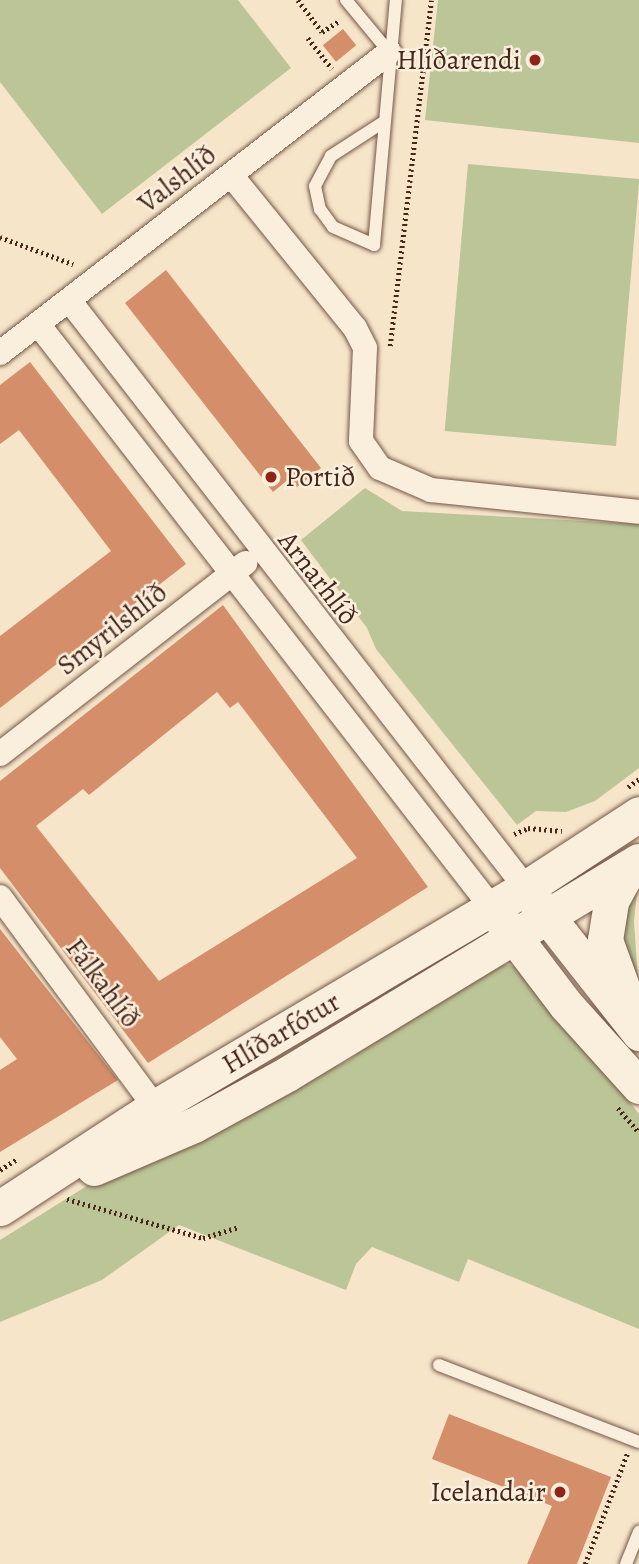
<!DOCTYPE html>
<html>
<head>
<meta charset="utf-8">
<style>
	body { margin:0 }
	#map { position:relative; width:639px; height:1564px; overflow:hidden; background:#f7e5ca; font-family:Alegreya,serif }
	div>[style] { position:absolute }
	.green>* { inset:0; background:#bcc597; transform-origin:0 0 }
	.building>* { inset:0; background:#d48e69; transform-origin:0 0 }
	.path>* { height:4.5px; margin-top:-2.25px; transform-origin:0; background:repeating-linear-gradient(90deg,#47261a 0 2px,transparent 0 5.5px) }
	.roads { filter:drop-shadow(0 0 2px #735646) drop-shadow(0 0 2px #735646) }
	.lane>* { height:12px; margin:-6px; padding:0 6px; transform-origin:6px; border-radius:6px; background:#faeedd }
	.street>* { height:24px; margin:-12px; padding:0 12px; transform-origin:12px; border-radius:12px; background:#faeedd }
	.secondary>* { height:35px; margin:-17.5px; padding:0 17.5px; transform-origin:17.5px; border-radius:17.5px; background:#faeedd }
	.dots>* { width:19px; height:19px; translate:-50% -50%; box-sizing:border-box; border:4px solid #faeedd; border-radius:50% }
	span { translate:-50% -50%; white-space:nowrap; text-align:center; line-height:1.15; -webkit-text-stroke:5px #faeedd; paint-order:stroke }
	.poi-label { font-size:28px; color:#47261a }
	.right { translate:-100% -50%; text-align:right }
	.left { translate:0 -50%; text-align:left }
	.street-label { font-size:28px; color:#47261a }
</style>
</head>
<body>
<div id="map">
	<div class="green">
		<i style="clip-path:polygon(0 0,238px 0,291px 68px,102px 214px,0 82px)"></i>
		<i style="clip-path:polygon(438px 0,639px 0,639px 143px,425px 120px)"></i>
		<i style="left:468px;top:164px;width:172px;height:268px;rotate:5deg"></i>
		<i style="clip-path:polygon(365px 488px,402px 511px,639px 524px,639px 768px,595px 801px,566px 812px,536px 811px,517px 825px,376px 649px,367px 628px,301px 540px)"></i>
		<i style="clip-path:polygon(639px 875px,634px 921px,639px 995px,615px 912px)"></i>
		<i style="clip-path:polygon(489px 960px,528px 970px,639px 1114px,639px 1329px,468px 1259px,459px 1282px,372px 1247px,356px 1264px,346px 1290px,179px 1225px,102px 1280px,0 1322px,0 1240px,90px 1184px,347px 1061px)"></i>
	</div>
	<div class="building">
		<i style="left:343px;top:29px;width:21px;height:26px;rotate:51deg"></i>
		<i style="clip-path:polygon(166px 270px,321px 468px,297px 487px,290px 478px,273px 492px,125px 303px)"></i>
		<i style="clip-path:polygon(30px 362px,186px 564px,0 708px,0 636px,111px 551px,19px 430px,0 444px,0 385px)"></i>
		<i style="clip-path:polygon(evenodd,223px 605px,428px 887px,148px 1063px,0 868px,0 781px,223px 605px,217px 692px,230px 708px,238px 702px,357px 858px,159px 981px,36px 826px,83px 789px,89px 795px,217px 692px)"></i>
		<i style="clip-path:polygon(0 929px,118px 1080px,0 1152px,0 1070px,17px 1059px,0 1037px)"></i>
		<i style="clip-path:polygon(449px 1414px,611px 1477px,577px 1564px,527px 1564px,552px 1506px,432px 1459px)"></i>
	</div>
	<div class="path">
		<i style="left:298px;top:0;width:40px;rotate:53deg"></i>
		<i style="left:322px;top:32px;width:20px;rotate:-33deg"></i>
		<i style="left:308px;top:38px;width:39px;rotate:52deg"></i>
		<i style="left:0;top:237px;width:78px;rotate:20.3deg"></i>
		<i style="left:390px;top:346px;width:348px;rotate:-83.2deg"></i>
		<i style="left:628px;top:787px;width:14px;rotate:-36deg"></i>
		<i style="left:514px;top:834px;width:15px;rotate:-23deg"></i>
		<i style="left:528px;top:828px;width:34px;rotate:5deg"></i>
		<i style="left:618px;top:1108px;width:32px;rotate:49deg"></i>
		<i style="left:0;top:1170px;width:20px;rotate:-33deg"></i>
		<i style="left:67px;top:1199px;width:141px;rotate:16deg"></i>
		<i style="left:203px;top:1238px;width:37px;rotate:-17deg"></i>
		<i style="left:585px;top:1564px;width:118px;rotate:-69.1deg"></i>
	</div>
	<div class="roads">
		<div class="lane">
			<i style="left:346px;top:0;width:67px;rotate:50.4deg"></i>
			<i style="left:382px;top:123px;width:61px;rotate:147.1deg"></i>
			<i style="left:331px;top:156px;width:34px;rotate:118deg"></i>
			<i style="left:315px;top:186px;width:24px;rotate:78deg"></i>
			<i style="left:320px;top:209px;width:22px;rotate:54deg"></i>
			<i style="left:333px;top:227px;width:45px;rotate:23.7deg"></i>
			<i style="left:374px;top:245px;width:246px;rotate:-84.9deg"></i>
			<i style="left:439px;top:1365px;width:214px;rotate:21.1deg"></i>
			<i style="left:626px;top:1564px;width:35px;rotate:-68deg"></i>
		</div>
		<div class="street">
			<i style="left:231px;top:175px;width:197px;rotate:51deg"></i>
			<i style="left:355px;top:328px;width:22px;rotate:63deg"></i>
			<i style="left:365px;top:348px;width:93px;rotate:92.5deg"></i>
			<i style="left:361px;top:441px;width:33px;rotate:55deg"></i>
			<i style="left:380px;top:468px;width:56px;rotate:23.3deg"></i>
			<i style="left:431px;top:490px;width:209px;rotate:6deg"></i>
			<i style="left:69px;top:300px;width:745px;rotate:52.15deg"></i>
			<i style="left:38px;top:324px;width:740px;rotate:52.14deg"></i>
			<i style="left:0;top:353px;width:492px;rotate:-37.7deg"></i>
			<i style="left:0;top:754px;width:311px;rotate:-37.9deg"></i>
			<i style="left:0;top:897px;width:261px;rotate:53.6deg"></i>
		</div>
		<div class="secondary">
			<i style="left:536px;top:902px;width:167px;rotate:51.8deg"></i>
			<i style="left:503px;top:922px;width:104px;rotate:52.8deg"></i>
			<i style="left:566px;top:1005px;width:109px;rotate:48deg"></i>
			<i style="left:626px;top:998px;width:62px;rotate:-109.9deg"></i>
			<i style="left:605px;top:940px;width:39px;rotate:-81deg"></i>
			<i style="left:611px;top:901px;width:35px;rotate:-61deg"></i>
			<i style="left:94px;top:1168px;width:109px;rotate:-23.3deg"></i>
			<i style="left:194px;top:1125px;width:106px;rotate:-28.7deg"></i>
			<i style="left:287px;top:1074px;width:411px;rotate:-31.2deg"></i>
			<i style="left:0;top:1208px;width:185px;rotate:-33.1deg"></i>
			<i style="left:155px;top:1107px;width:431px;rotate:-30.6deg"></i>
			<i style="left:526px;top:888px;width:135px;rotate:-33.2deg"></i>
		</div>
	</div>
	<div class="dots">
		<i style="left:535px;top:60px;background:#8f2418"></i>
		<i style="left:271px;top:477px;background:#8f2418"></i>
		<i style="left:560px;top:1492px;background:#8f2418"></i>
	</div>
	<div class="poi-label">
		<span class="right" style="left:521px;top:60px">Hlíðarendi</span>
		<span class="left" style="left:285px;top:477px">Portið</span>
		<span class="right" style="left:546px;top:1492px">Icelandair</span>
	</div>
	<div class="street-label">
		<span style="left:177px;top:179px;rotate:-38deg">Valshlíð</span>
		<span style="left:318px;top:578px;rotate:52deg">Arnarhlíð</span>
		<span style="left:112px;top:629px;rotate:-38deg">Smyrilshlíð</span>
		<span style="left:103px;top:983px;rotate:53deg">Fálkahlíð</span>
		<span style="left:281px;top:1033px;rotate:-31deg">Hlíðarfótur</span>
	</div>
</div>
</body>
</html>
